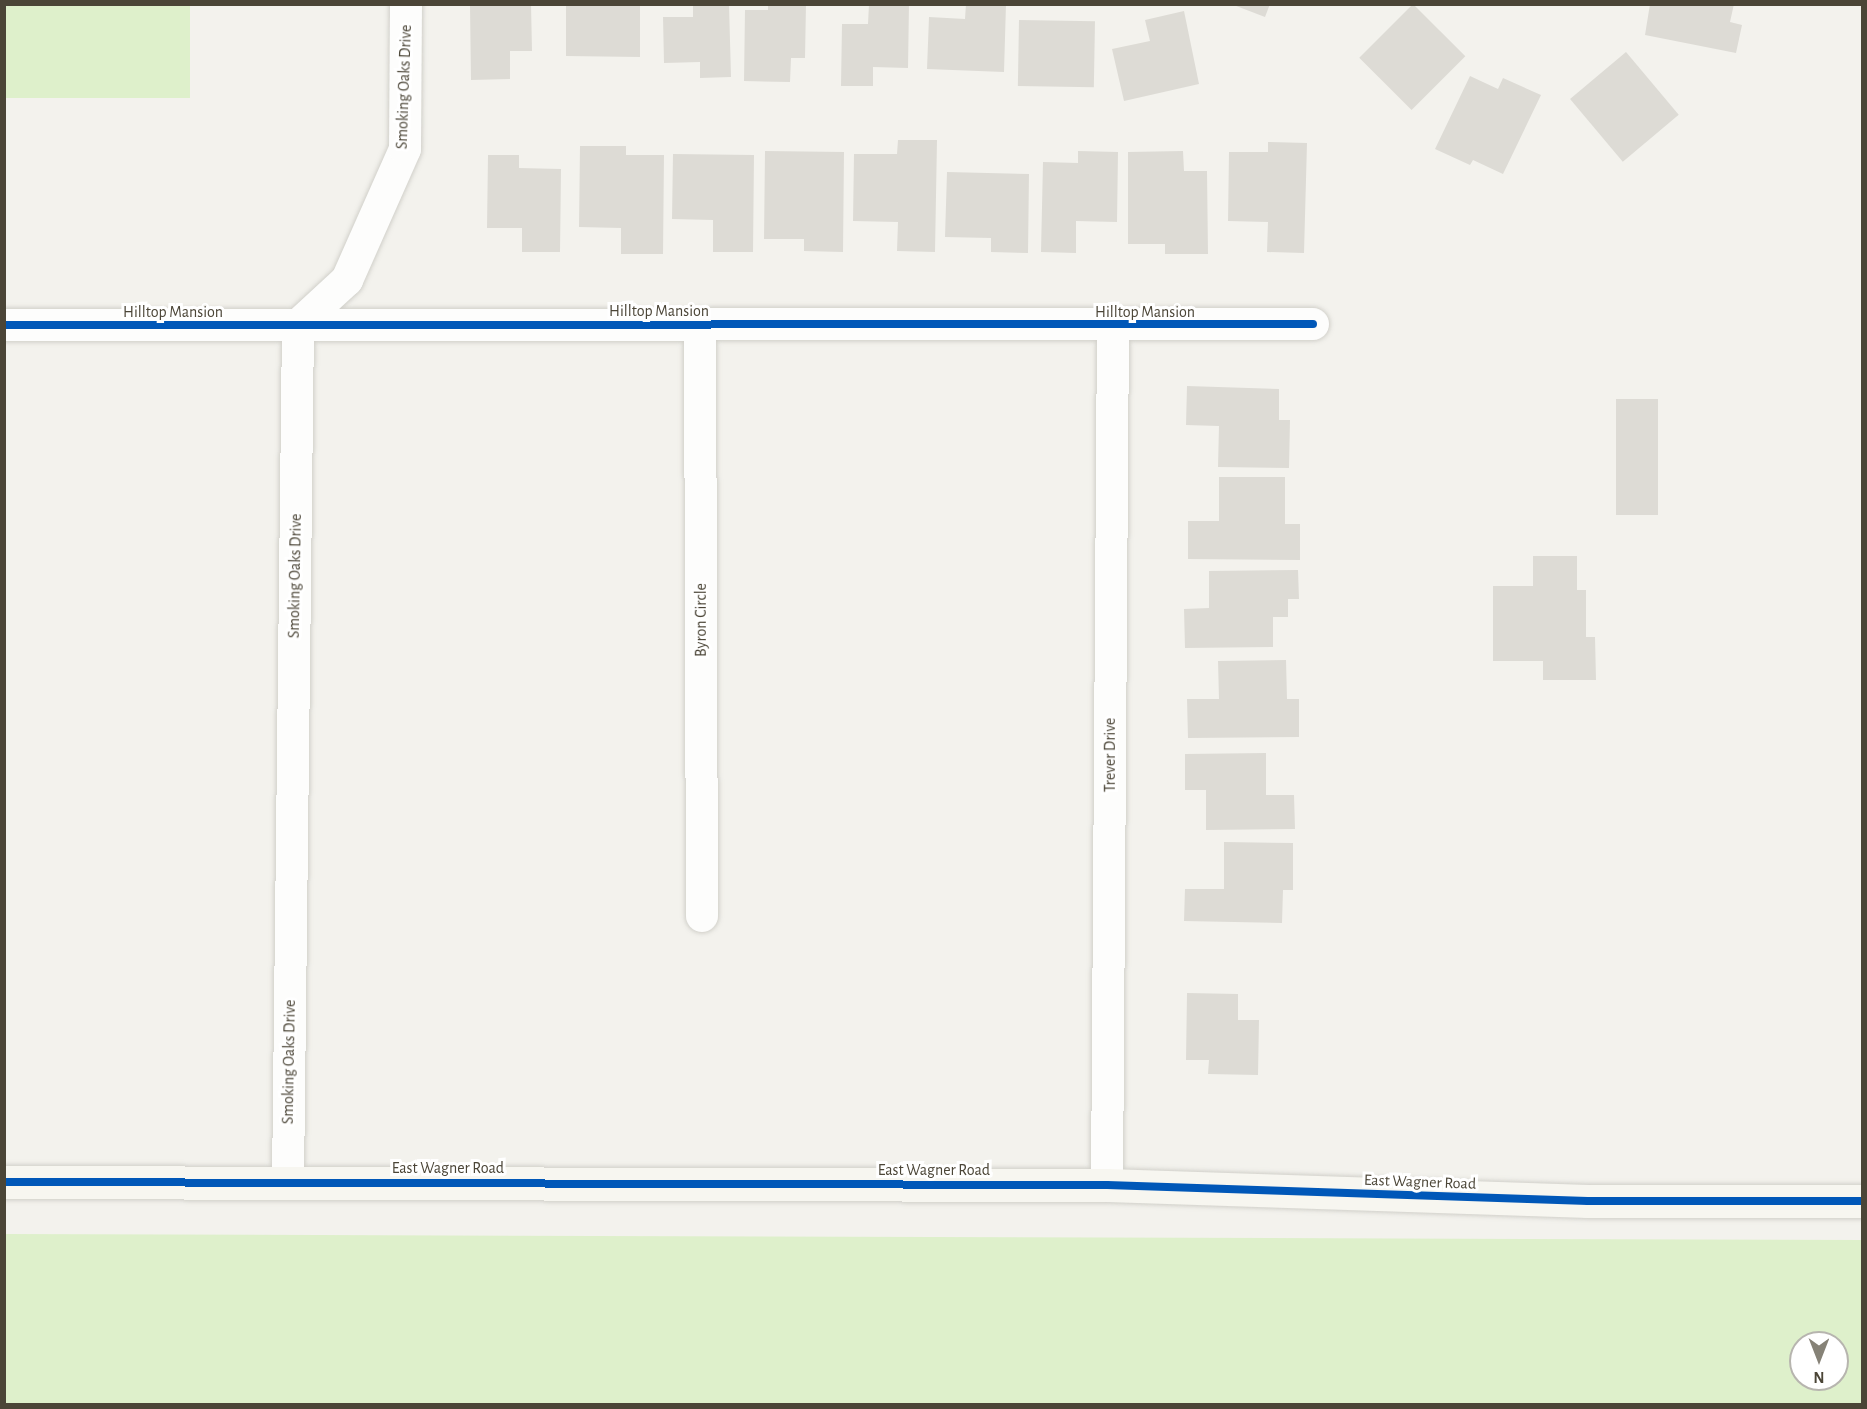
<!DOCTYPE html>
<html>
<head>
<meta charset="utf-8">
<style>
	body { margin:0 }
	#map { position:relative; width:1867px; height:1409px; overflow:hidden; background:#f3f2ed; font-family:"Alegreya Sans",sans-serif }
	div>[style] { position:absolute }
	.green>* { inset:0; background:#def0cb; transform-origin:0 0 }
	.building>* { inset:0; background:#dddbd5; transform-origin:0 0 }
	.roads { filter:drop-shadow(0 0 2px #d1d0ca) drop-shadow(0 0 2px #d1d0ca) }
	.street>* { height:32px; margin:-16px; padding:0 16px; transform-origin:16px; border-radius:16px; background:#fdfdfc }
	.secondary>* { height:33px; margin:-16.5px; padding:0 16.5px; transform-origin:16.5px; border-radius:16.5px; background:#f7f6f0 }
	.cycleway>* { height:8px; margin:-4px; padding:0 4px; transform-origin:4px; border-radius:4px; background:#0057b8 }
	span { translate:-50% -50%; white-space:nowrap; text-align:center; line-height:1.15; -webkit-text-stroke:6px #fff; paint-order:stroke }
	.street-label { font-size:16px; color:#4b4537 }
	.frame { position:absolute; inset:0; border:6px solid #4b4537; pointer-events:none }
	.north { position:absolute; left:1789px; top:1331px; width:60px; height:60px; box-sizing:border-box; background:#fff; border:2px solid #b7b5af; border-radius:50%; rotate:180deg; font-size:16px; font-weight:700; line-height:24px; text-align:center; color:#4b4537 }
	.north::after { content:''; display:block; margin:auto; width:21px; height:27px; background:#868277; clip-path:polygon(50% 0,100% 100%,50% 72%,0 100%) }
</style>
</head>
<body>
<div id="map">
	<div class="green">
		<i style="left:5px;top:4px;width:185px;height:94px"></i>
		<i style="clip-path:polygon(evenodd,5px 1234px,1862px 1240px,1862px 1404px,5px 1404px,5px 1234px,1801px 1343px,1837px 1343px,1837px 1379px,1801px 1379px,1801px 1343px)"></i>
	</div>
	<div class="building">
		<i style="clip-path:polygon(531px 4px,532px 51px,510px 51px,510px 79px,471px 80px,470px 6px)"></i>
		<i style="clip-path:polygon(602px 4px,640px 4px,640px 57px,566px 56px,566px 5px)"></i>
		<i style="clip-path:polygon(693px 4px,729px 4px,731px 77px,700px 78px,700px 62px,664px 63px,663px 17px,693px 17px)"></i>
		<i style="clip-path:polygon(768px 4px,806px 4px,805px 58px,791px 58px,790px 82px,744px 81px,745px 10px,768px 10px)"></i>
		<i style="clip-path:polygon(869px 4px,909px 4px,908px 68px,873px 67px,873px 86px,841px 86px,842px 24px,868px 24px)"></i>
		<i style="clip-path:polygon(966px 4px,1006px 4px,1004px 72px,927px 69px,929px 17px,965px 19px)"></i>
		<i style="clip-path:polygon(1231px 4px,1270px 4px,1265px 17px)"></i>
		<i style="left:1413px;top:4px;width:74px;height:76px;rotate:45deg"></i>
		<i style="clip-path:polygon(1650px 4px,1734px 4px,1730px 22px,1742px 25px,1736px 53px,1645px 35px)"></i>
		<i style="clip-path:polygon(1184px 11px,1199px 84px,1124px 101px,1112px 49px,1150px 41px,1145px 20px)"></i>
		<i style="left:1019px;top:20px;width:76px;height:66px;rotate:1deg"></i>
		<i style="left:1626px;top:52px;width:82px;height:73px;rotate:50deg"></i>
		<i style="clip-path:polygon(1470px 76px,1498px 89px,1503px 78px,1541px 95px,1503px 174px,1473px 160px,1470px 165px,1435px 149px)"></i>
		<i style="clip-path:polygon(898px 140px,937px 140px,935px 252px,897px 251px,898px 222px,853px 221px,854px 154px,897px 154px)"></i>
		<i style="clip-path:polygon(1268px 142px,1307px 143px,1304px 253px,1267px 252px,1268px 222px,1228px 221px,1229px 152px,1268px 152px)"></i>
		<i style="clip-path:polygon(580px 146px,626px 146px,626px 155px,664px 155px,663px 254px,621px 254px,621px 228px,579px 227px)"></i>
		<i style="clip-path:polygon(765px 151px,844px 152px,843px 252px,804px 251px,804px 239px,764px 239px)"></i>
		<i style="clip-path:polygon(1078px 151px,1118px 152px,1117px 222px,1076px 221px,1076px 253px,1041px 252px,1043px 162px,1078px 163px)"></i>
		<i style="clip-path:polygon(1183px 151px,1184px 171px,1207px 171px,1208px 254px,1165px 254px,1165px 244px,1128px 244px,1128px 152px)"></i>
		<i style="clip-path:polygon(673px 154px,754px 155px,753px 252px,713px 252px,713px 220px,672px 219px)"></i>
		<i style="clip-path:polygon(488px 155px,519px 155px,519px 168px,561px 169px,560px 252px,522px 252px,522px 228px,487px 228px)"></i>
		<i style="clip-path:polygon(947px 172px,1029px 174px,1028px 253px,991px 252px,991px 238px,945px 237px)"></i>
		<i style="clip-path:polygon(1187px 386px,1279px 389px,1279px 420px,1290px 420px,1289px 468px,1218px 467px,1219px 426px,1186px 425px)"></i>
		<i style="left:1616px;top:399px;width:42px;height:116px"></i>
		<i style="clip-path:polygon(1219px 477px,1285px 477px,1285px 524px,1300px 524px,1300px 560px,1188px 559px,1188px 521px,1219px 521px)"></i>
		<i style="clip-path:polygon(1533px 556px,1577px 556px,1577px 590px,1586px 590px,1586px 637px,1595px 637px,1596px 680px,1543px 680px,1543px 661px,1493px 661px,1493px 586px,1533px 586px)"></i>
		<i style="clip-path:polygon(1298px 570px,1299px 599px,1288px 599px,1288px 617px,1273px 617px,1273px 647px,1185px 648px,1184px 609px,1209px 608px,1209px 571px)"></i>
		<i style="clip-path:polygon(1286px 660px,1287px 699px,1299px 699px,1299px 737px,1188px 738px,1187px 699px,1219px 699px,1218px 661px)"></i>
		<i style="clip-path:polygon(1266px 753px,1266px 795px,1294px 795px,1295px 829px,1206px 830px,1206px 790px,1185px 790px,1185px 754px)"></i>
		<i style="clip-path:polygon(1224px 842px,1293px 843px,1293px 890px,1283px 890px,1282px 923px,1184px 921px,1185px 889px,1224px 889px)"></i>
		<i style="clip-path:polygon(1187px 993px,1238px 994px,1238px 1020px,1259px 1020px,1258px 1075px,1208px 1074px,1209px 1060px,1186px 1060px)"></i>
	</div>
	<div class="roads">
		<div class="street">
			<i style="left:700px;top:324px;width:592px;rotate:89.81deg"></i>
			<i style="left:4px;top:325px;width:1309px;rotate:-0.04deg"></i>
			<i style="left:288px;top:1181px;width:856px;rotate:-89.33deg"></i>
			<i style="left:298px;top:325px;width:67px;rotate:-42.6deg"></i>
			<i style="left:347px;top:280px;width:143px;rotate:-66.1deg"></i>
			<i style="left:405px;top:149px;width:145px;rotate:-89.6deg"></i>
			<i style="left:1107px;top:1185px;width:859px;rotate:-89.6deg"></i>
		</div>
		<div class="secondary">
			<i style="left:4px;top:1182px;width:1103px;rotate:0.16deg"></i>
			<i style="left:1107px;top:1185px;width:481px;rotate:1.9deg"></i>
			<i style="left:1588px;top:1201px;width:274px"></i>
		</div>
	</div>
	<div class="cycleway">
		<i style="left:4px;top:325px;width:1309px;rotate:-0.04deg"></i>
		<i style="left:4px;top:1182px;width:1103px;rotate:0.16deg"></i>
		<i style="left:1107px;top:1185px;width:481px;rotate:1.9deg"></i>
		<i style="left:1588px;top:1201px;width:274px"></i>
	</div>
	<div class="street-label">
		<span style="left:404px;top:87px;rotate:-88deg">Smoking Oaks Drive</span>
		<span style="left:659px;top:311px">Hilltop Mansion</span>
		<span style="left:173px;top:312px">Hilltop Mansion</span>
		<span style="left:1145px;top:312px">Hilltop Mansion</span>
		<span style="left:295px;top:576px;rotate:-89deg">Smoking Oaks Drive</span>
		<span style="left:701px;top:620px;rotate:-90deg">Byron Circle</span>
		<span style="left:1110px;top:755px;rotate:-90deg">Trever Drive</span>
		<span style="left:289px;top:1062px;rotate:-89deg">Smoking Oaks Drive</span>
		<span style="left:448px;top:1168px">East Wagner Road</span>
		<span style="left:934px;top:1170px">East Wagner Road</span>
		<span style="left:1420px;top:1182px;rotate:2deg">East Wagner Road</span>
	</div>
	<div class="frame"></div>
	<div class="north">N</div>
</div>
</body>
</html>
